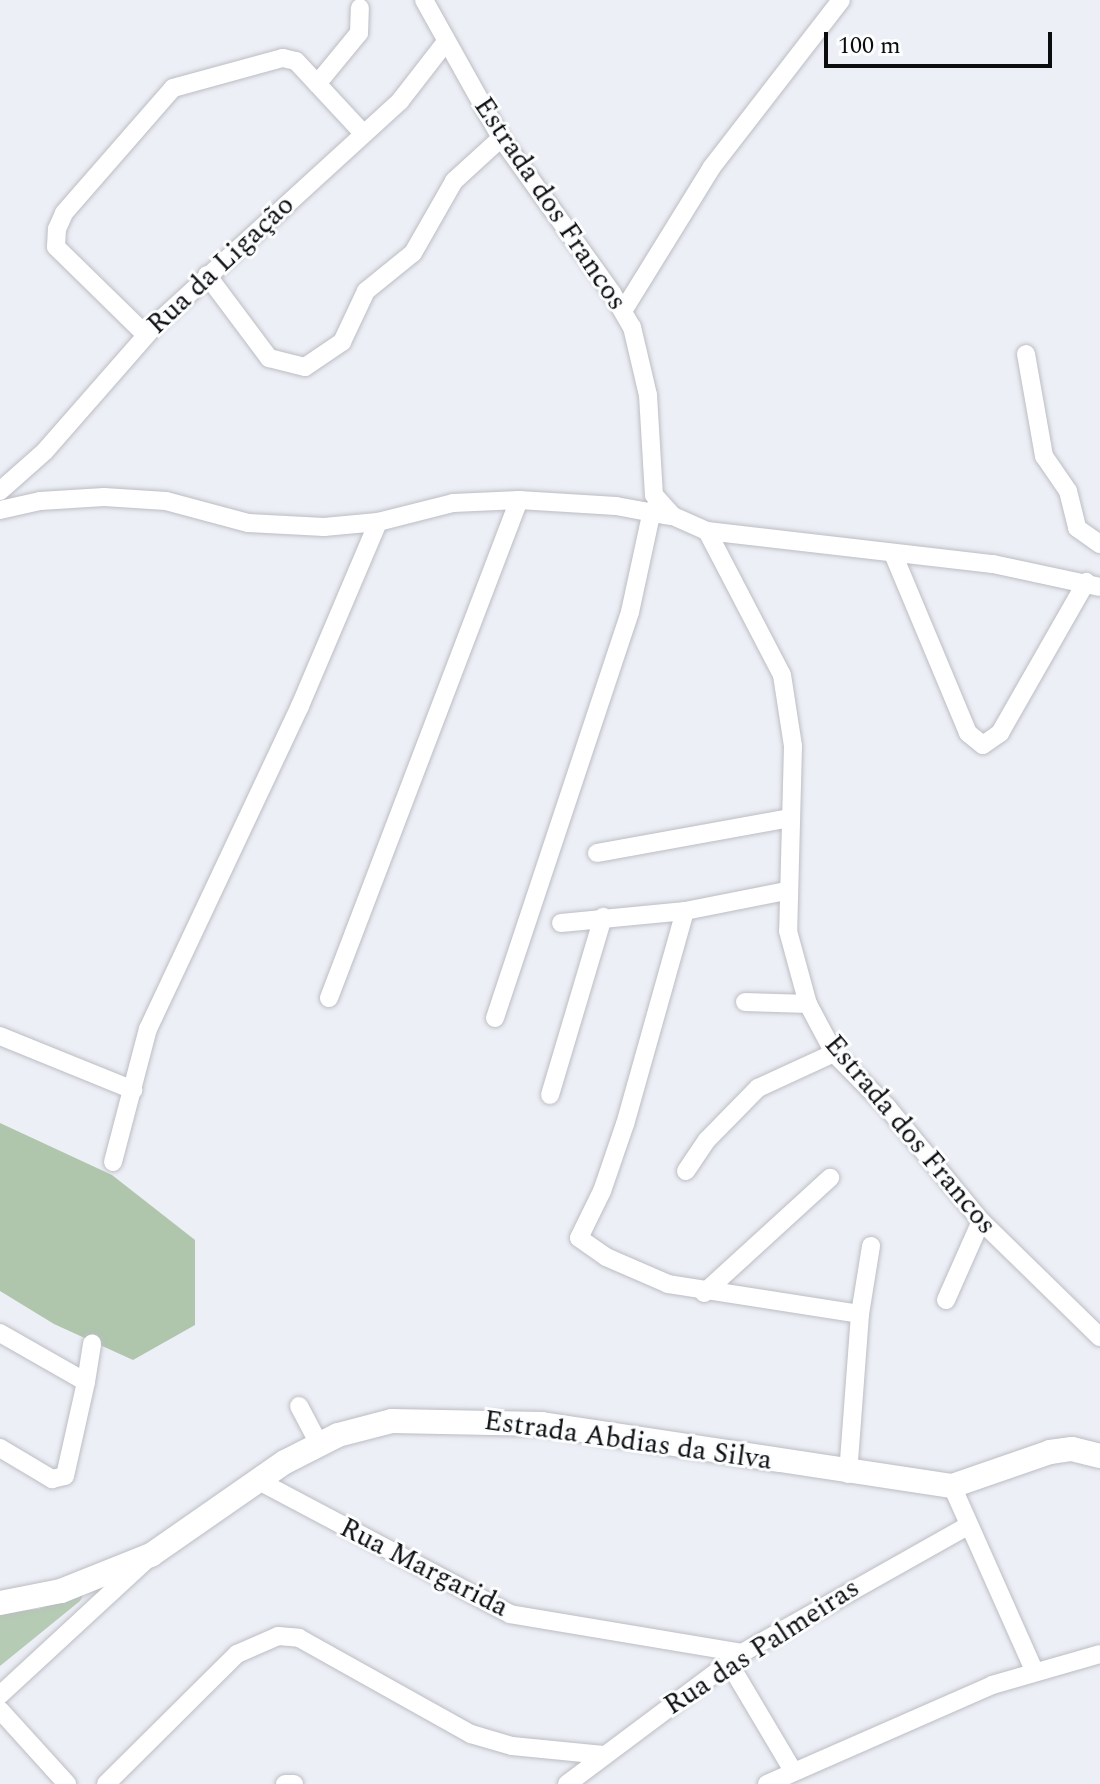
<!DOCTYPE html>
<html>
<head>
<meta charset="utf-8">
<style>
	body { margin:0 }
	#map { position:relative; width:1100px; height:1784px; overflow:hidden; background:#edeff6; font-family:Spectral,serif }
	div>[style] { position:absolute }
	.green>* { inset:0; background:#b5cbb3 }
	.forest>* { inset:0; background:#afc5ac }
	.roads { filter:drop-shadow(0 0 2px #bbbdc3) drop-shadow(0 0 2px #bbbdc3) }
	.minor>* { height:18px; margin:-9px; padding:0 9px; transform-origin:9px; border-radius:9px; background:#fff }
	.major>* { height:24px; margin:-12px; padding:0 12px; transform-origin:12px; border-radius:12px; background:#fff }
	span { translate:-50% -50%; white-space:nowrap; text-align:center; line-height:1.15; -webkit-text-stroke:6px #fcfdfe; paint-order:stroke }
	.street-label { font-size:28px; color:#0b0c0e }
	.scale { position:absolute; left:824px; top:32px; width:228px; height:36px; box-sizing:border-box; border:4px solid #0b0c0e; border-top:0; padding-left:10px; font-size:24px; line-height:28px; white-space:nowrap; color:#0b0c0e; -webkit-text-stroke:6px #fcfdfe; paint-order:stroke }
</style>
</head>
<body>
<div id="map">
	<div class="green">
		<i style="clip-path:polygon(78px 1592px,83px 1595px,80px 1601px,0 1666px,0 1613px,39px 1609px)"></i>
	</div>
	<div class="forest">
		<i style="clip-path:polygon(0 1123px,112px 1175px,195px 1240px,195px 1325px,133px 1360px,54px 1324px,0 1291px)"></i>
	</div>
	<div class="roads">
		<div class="minor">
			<i style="left:424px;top:0;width:158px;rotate:60.8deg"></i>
			<i style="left:501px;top:138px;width:191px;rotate:54.4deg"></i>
			<i style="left:612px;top:293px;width:39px;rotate:60deg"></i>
			<i style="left:632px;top:327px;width:70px;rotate:76.8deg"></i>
			<i style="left:648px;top:395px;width:100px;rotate:86.6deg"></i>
			<i style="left:654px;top:495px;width:28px;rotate:48deg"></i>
			<i style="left:673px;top:516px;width:37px;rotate:24deg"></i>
			<i style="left:707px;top:531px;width:162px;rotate:62.5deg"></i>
			<i style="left:782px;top:675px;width:72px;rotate:81.2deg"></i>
			<i style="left:793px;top:746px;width:185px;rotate:91.5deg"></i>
			<i style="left:788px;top:931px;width:76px;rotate:74.7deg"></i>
			<i style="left:808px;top:1004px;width:55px;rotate:62deg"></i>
			<i style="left:834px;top:1053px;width:76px;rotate:45.5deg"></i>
			<i style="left:887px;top:1107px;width:148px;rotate:50.5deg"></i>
			<i style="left:981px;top:1221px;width:166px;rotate:44.3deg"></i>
			<i style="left:317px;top:84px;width:66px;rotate:-50.5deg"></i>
			<i style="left:359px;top:33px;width:25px;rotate:-88deg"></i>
			<i style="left:207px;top:275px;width:104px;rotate:53.2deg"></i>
			<i style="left:269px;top:358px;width:37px;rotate:14deg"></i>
			<i style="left:305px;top:367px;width:45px;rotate:-34deg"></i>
			<i style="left:342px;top:342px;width:56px;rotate:-64.8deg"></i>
			<i style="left:366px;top:291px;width:60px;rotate:-39deg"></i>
			<i style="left:413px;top:253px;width:83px;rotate:-60.3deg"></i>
			<i style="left:454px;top:181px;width:64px;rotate:-42.5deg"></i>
			<i style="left:623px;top:311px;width:169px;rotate:-58.3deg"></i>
			<i style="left:712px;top:167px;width:211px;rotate:-52.3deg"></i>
			<i style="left:146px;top:335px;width:126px;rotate:-135.6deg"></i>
			<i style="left:56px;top:247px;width:18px;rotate:-87deg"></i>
			<i style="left:57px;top:229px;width:17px;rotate:-66deg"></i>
			<i style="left:64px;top:213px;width:166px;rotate:-48.9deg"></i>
			<i style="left:173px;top:88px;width:114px;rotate:-15.3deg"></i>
			<i style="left:283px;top:58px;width:13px;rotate:13deg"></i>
			<i style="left:296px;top:61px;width:98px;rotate:47.1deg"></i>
			<i style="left:1026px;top:354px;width:104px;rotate:80deg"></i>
			<i style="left:1044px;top:456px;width:42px;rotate:55.6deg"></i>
			<i style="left:1068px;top:491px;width:38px;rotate:76deg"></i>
			<i style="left:1077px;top:528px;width:28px;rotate:35deg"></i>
			<i style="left:0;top:491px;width:60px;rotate:-41.6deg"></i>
			<i style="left:45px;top:451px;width:170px;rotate:-48.8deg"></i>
			<i style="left:157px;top:323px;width:329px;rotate:-42.4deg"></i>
			<i style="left:400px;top:101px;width:73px;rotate:-52.2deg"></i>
			<i style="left:0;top:510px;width:41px;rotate:-12.7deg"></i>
			<i style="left:40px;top:501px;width:64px;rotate:-3.6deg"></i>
			<i style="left:104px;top:497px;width:62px;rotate:3.7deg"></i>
			<i style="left:166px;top:501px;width:85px;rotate:15deg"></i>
			<i style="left:248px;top:523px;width:76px;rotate:3deg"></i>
			<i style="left:324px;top:527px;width:54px;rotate:-5.3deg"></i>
			<i style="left:378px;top:522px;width:77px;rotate:-14.2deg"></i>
			<i style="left:453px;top:503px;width:66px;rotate:-2.6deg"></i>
			<i style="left:519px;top:500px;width:97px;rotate:3.5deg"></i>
			<i style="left:616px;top:506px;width:55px;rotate:10.5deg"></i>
			<i style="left:707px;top:531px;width:288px;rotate:6.6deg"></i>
			<i style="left:993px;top:564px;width:109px;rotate:12.1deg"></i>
			<i style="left:894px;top:556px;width:192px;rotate:67.3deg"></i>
			<i style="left:968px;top:733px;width:19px;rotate:39deg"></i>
			<i style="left:983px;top:745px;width:21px;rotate:-35deg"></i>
			<i style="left:1000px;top:733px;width:174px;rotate:-60.3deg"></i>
			<i style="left:597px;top:853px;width:195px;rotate:-10.3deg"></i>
			<i style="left:685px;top:911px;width:221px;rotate:105.7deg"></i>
			<i style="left:625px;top:1124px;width:71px;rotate:108.9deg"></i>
			<i style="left:602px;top:1191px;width:52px;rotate:116.1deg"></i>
			<i style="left:579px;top:1238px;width:33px;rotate:35deg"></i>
			<i style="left:606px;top:1257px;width:68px;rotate:23.5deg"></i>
			<i style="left:668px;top:1284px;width:194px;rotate:8.9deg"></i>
			<i style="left:561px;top:923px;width:125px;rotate:-5.5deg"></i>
			<i style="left:685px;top:911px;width:103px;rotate:-11.2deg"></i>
			<i style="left:329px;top:998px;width:533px;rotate:-69.12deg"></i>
			<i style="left:745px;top:1002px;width:63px;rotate:1.8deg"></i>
			<i style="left:495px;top:1018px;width:428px;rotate:-71.6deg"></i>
			<i style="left:630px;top:612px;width:104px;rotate:-77.8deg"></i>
			<i style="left:0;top:1036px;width:144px;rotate:22.1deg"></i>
			<i style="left:550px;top:1095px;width:186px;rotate:-73.4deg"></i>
			<i style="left:113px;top:1162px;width:138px;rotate:-75.3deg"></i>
			<i style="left:148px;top:1029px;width:357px;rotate:-64.8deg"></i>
			<i style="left:300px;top:706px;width:200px;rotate:-67deg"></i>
			<i style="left:686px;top:1171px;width:37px;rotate:-56deg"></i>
			<i style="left:707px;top:1140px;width:73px;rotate:-45.6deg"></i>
			<i style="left:758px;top:1088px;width:84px;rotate:-24.7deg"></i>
			<i style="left:704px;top:1293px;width:171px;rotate:-42.4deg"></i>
			<i style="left:946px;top:1300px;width:86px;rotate:-66.1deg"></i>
			<i style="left:0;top:1333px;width:99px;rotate:29.7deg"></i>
			<i style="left:86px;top:1382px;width:39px;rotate:-81deg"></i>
			<i style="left:299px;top:1406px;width:43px;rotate:62.2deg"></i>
			<i style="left:0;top:1448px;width:61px;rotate:30.8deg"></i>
			<i style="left:52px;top:1479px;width:13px;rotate:-13deg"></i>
			<i style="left:65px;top:1476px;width:96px;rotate:-77.4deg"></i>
			<i style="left:848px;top:1474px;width:160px;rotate:-85.7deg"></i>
			<i style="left:860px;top:1314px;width:69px;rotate:-80.8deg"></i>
			<i style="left:257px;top:1480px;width:286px;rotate:27.9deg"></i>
			<i style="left:510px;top:1614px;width:235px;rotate:9.5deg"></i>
			<i style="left:952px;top:1486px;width:201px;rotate:66deg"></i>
			<i style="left:729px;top:1663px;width:123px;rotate:59.3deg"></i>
			<i style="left:0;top:1695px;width:197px;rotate:-42.7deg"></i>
			<i style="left:0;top:1710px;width:100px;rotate:47.8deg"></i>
			<i style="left:106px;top:1784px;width:185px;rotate:-44.8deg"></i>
			<i style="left:237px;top:1654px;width:45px;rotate:-23.7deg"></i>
			<i style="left:278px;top:1636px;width:21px;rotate:5deg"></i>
			<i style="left:299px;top:1638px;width:197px;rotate:29.2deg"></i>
			<i style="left:471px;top:1734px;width:43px;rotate:16.3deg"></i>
			<i style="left:512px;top:1746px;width:92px;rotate:5.6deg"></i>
			<i style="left:285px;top:1784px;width:9px"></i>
			<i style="left:567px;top:1784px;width:219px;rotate:-36.8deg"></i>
			<i style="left:742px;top:1653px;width:257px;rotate:-29.4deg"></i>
			<i style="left:767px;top:1784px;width:246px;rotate:-23.7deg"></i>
			<i style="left:992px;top:1685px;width:112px;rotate:-16deg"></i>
		</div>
		<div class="major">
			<i style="left:0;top:1603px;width:62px;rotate:-11.1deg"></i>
			<i style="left:61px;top:1591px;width:97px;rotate:-21.8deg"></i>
			<i style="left:151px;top:1555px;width:163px;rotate:-34.8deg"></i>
			<i style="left:285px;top:1462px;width:59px;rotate:-27deg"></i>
			<i style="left:338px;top:1435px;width:56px;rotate:-14.5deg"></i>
			<i style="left:392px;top:1421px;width:150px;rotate:1.1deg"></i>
			<i style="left:542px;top:1424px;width:415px;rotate:8.6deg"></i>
			<i style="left:952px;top:1486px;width:104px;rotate:-19.1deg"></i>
			<i style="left:1050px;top:1452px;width:22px;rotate:-8deg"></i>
			<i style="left:1072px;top:1449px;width:29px;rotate:14deg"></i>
		</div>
	</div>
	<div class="street-label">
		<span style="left:550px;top:204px;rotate:56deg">Estrada dos Francos</span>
		<span style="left:221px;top:265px;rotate:-43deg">Rua da Ligação</span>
		<span style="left:910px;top:1135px;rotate:50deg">Estrada dos Francos</span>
		<span style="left:628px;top:1441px;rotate:8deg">Estrada Abdias da Silva</span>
		<span style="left:424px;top:1568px;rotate:27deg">Rua Margarida</span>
		<span style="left:762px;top:1647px;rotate:-33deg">Rua das Palmeiras</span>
	</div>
	<div class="scale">100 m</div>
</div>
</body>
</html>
